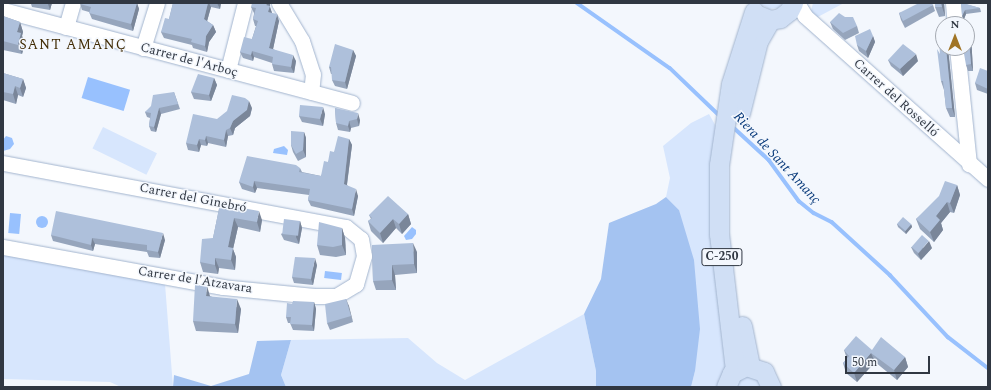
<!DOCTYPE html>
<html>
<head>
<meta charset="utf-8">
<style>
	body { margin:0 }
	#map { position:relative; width:991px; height:390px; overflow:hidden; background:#f3f7fd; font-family:Spectral,serif }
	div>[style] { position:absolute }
	.green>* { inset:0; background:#d7e6fd; transform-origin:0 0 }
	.forest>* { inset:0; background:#a4c3f1 }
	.water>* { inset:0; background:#98c1fe; transform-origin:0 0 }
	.round { border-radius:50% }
	.stream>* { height:3.5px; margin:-1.75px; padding:0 1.75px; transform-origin:1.75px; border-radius:1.75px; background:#98c1fe }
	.roads { filter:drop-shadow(0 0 1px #a2b4ce) drop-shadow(0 0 1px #a2b4ce) }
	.minor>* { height:15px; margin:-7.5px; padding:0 7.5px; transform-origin:7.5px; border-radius:7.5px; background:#fff }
	.major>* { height:19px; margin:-9.5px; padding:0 9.5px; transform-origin:9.5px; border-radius:9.5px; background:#d0dff5 }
	.wall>* { inset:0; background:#96a5bc }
	.shaded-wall>* { inset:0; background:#7a8699 }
	.building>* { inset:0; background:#aec0db; transform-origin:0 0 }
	span { translate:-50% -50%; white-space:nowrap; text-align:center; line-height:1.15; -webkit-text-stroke:3px #f3f7fd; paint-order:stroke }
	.shield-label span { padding:1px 3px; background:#f3f7fd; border:1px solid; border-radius:3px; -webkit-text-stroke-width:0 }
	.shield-label { font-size:12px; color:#303742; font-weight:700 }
	.street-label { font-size:13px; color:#303742 }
	.neighbourhood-label { font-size:14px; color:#402b04; letter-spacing:1px }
	.water-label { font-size:14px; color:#07397a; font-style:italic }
	.frame { position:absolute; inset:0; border:4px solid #303742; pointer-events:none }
	.north { position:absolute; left:935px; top:16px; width:40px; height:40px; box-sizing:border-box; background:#f3f7fd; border:1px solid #a5aab2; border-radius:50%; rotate:0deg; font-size:11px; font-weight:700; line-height:16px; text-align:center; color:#303742 }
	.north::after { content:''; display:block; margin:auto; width:14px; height:18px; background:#a07425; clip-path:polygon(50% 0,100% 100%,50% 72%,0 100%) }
	.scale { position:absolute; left:845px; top:356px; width:85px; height:18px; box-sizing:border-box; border:2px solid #303742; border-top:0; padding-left:5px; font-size:12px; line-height:14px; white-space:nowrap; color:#303742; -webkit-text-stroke:3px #f3f7fd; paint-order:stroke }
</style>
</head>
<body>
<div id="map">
	<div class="green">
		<i style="clip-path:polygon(759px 3px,782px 3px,778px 8px,769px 9px)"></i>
		<i style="clip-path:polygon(813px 3px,844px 3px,814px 19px,810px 15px)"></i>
		<i style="clip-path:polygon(709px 114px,718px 130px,730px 359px,720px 387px,691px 387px,695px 371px,679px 210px,666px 197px,670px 178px,663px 146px,691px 123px)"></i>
		<i style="left:103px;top:127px;width:60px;height:24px;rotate:26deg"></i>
		<i style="clip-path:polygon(3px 254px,165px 284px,173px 387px,121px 387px,110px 382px,3px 379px)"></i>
		<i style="clip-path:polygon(584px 314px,596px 371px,596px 387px,286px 387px,281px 375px,291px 340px,408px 338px,437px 363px,465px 380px)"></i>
		<i style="clip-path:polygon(755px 375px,763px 387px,734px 387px,740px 377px)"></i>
	</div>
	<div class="forest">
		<i style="clip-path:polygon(666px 197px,679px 210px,694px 260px,700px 329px,695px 371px,691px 387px,596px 387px,596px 371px,584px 314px,601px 279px,609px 223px,656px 204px)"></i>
		<i style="clip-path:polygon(291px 340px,281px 375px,286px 387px,173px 387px,174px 375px,211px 386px,249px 374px,257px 341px)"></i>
	</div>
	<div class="water">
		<i style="left:88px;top:77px;width:44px;height:22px;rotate:17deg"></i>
		<i style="clip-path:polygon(6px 136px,12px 138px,14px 144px,10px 149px,3px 151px,3px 140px)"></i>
		<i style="clip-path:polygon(284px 146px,288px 150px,287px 155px,273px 153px,274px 149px)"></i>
		<i style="left:10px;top:213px;width:11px;height:20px;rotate:5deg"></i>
		<i class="round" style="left:36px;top:216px;width:12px;height:12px"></i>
		<i style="clip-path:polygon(412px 227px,416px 230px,416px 234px,412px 239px,406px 240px,404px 236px)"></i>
		<i style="left:325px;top:271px;width:17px;height:7px;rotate:7deg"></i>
	</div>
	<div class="stream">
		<i style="left:577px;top:3px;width:113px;rotate:35deg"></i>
		<i style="left:670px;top:68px;width:69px;rotate:43.8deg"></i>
		<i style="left:731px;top:125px;width:52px;rotate:42.6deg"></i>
		<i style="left:769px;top:160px;width:51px;rotate:53.8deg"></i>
		<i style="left:799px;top:201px;width:19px;rotate:39deg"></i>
		<i style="left:814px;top:213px;width:20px;rotate:27deg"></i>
		<i style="left:832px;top:222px;width:79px;rotate:42.4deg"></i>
		<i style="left:890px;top:275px;width:85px;rotate:46.9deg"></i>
		<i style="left:948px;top:337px;width:51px;rotate:37.8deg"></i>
	</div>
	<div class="roads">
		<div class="minor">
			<i style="left:279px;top:3px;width:44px;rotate:58.8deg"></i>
			<i style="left:302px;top:41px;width:35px;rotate:72deg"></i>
			<i style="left:313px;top:74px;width:18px;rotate:96deg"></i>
			<i style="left:797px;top:3px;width:15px;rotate:58deg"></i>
			<i style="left:805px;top:16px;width:245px;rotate:41.7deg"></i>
			<i style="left:953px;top:3px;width:21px;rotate:85deg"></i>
			<i style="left:3px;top:10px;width:361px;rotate:14.9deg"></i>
			<i style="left:66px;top:27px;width:25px;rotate:-74deg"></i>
			<i style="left:143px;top:48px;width:47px;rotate:-72.7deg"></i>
			<i style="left:957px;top:48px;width:117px;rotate:84.1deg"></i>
			<i style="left:228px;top:70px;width:69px;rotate:-75.8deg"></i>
			<i style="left:3px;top:163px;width:349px;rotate:10.6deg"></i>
			<i style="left:346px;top:227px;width:19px;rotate:39deg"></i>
			<i style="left:361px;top:239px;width:17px;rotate:80deg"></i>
			<i style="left:364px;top:256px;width:29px;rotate:106deg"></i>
			<i style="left:356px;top:284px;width:23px;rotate:149deg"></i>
			<i style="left:336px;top:296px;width:22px;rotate:180deg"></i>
			<i style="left:314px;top:296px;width:91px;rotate:-174.4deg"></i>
			<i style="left:223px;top:287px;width:224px;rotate:-169.7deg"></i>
		</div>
		<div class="major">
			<i style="left:758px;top:15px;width:13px;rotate:23deg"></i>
			<i style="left:770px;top:20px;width:10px;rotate:-11deg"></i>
			<i style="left:780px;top:18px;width:11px;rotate:-38deg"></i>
			<i style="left:789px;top:11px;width:9px;rotate:-63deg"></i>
			<i style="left:740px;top:113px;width:74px;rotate:-76deg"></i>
			<i style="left:758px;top:41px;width:24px;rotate:-60deg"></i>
			<i style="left:742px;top:326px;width:41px;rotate:78.7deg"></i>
			<i style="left:735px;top:370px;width:137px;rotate:-96.7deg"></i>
			<i style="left:719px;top:234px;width:69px;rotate:-90deg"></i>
			<i style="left:719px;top:165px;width:82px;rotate:-81.6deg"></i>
			<i style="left:731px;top:84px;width:76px;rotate:-72.3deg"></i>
			<i style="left:726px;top:387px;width:15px;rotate:-67deg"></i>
			<i style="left:732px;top:373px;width:16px;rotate:-27deg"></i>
			<i style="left:746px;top:366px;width:19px;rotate:18deg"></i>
			<i style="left:764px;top:372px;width:17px;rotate:65deg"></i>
		</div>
	</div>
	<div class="wall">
		<i style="clip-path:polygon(28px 3px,52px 3px,50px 10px,32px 7px,31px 4px)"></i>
		<i style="clip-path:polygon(80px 3px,137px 3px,139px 9px,133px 31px,92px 19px,89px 12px,82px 10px)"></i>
		<i style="clip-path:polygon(173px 3px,221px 3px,220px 9px,211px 7px,207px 21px,213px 25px,216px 32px,209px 42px,207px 52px,193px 48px,192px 45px,164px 38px,161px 32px,169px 19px)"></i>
		<i style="clip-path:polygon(944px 3px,945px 16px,939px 17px,935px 7px)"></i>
		<i style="clip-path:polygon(961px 3px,980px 8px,981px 12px,966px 14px,964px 19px)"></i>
		<i style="clip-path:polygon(270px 5px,270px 7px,272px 13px,279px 21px,273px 49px,296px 61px,294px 73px,274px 71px,272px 64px,272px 63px,254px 57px,253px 61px,243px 58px,240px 52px,252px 39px,256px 26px,255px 26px,253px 19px,254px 14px,254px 13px,251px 7px)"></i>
		<i style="clip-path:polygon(933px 5px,935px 11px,905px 28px,901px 20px,899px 13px)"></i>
		<i style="clip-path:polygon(3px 16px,20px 22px,23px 32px,22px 36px,25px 43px,22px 54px,3px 50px)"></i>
		<i style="clip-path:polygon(830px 22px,857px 26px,859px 33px,845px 40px,833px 29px)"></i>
		<i style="clip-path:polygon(971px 34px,973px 71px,968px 71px,966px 65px)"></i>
		<i style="clip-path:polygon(873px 36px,875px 42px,868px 58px,859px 51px,857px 45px)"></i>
		<i style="clip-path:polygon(948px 49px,955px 117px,950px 117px,946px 108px,944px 90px,941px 81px,940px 54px)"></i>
		<i style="clip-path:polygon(353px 50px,356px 56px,347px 89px,335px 86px,332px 80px,332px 74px,331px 74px,329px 67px)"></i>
		<i style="clip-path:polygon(888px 60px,918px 61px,903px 76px,891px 66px)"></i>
		<i style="clip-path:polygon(988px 71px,988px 94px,977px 90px,975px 83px)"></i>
		<i style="clip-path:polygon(3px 73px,23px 79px,26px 88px,23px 97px,18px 95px,16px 104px,3px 100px)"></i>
		<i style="clip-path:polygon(214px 78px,217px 85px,211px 101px,194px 99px,191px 92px)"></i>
		<i style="clip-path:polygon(174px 92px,180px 109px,161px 114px,156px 132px,151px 131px,149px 126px,150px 118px,147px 117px,145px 112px)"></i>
		<i style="clip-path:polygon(252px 108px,250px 116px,235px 128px,233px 135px,228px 136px,226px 147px,208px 143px,207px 146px,201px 145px,199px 152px,188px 150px,186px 143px)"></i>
		<i style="clip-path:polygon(335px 108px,360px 120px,359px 126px,351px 128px,350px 132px,338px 130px,336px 123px)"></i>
		<i style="clip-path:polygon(325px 114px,323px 126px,302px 122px,299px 116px)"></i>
		<i style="clip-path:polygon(304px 132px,306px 138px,306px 157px,298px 161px,293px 152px,291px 145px)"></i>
		<i style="clip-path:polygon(349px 139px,352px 145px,347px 185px,358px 196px,354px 216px,311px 206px,308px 200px,309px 195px,257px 188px,255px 193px,242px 189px,239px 182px,300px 168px,302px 172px,321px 176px,328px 162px,334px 152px)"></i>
		<i style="clip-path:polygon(957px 185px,960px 195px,954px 213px,950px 212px,941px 223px,943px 230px,934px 242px,920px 229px,916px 219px)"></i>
		<i style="clip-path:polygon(220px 204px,262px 220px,260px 232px,238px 227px,233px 249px,236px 257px,235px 270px,219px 268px,218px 274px,203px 272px,200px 262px,213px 238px)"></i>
		<i style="clip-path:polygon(408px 214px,411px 224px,402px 234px,396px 228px,383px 243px,371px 231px,368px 221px,371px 219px,369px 215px)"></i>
		<i style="clip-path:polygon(300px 221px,302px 228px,299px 244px,284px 240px,281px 234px)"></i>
		<i style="clip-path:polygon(897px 224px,911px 224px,912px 227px,906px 234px,898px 227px)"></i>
		<i style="clip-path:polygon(342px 228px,345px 238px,346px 255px,336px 257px,320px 255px,317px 245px)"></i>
		<i style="clip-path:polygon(51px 235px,165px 240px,160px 258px,149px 257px,147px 252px,95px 244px,93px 251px,53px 241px)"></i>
		<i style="clip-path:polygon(372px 245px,417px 252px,417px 273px,395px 275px,396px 290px,376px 290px,373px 281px)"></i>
		<i style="clip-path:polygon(911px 247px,932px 248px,921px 260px,914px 253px)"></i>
		<i style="clip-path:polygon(317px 265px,313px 285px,294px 283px,292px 277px)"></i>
		<i style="clip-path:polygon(210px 296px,241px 309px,238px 333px,196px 331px,193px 321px)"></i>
		<i style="clip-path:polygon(346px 299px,353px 322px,330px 330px,327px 323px)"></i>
		<i style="clip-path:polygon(314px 302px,316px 309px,314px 331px,293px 330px,290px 323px,288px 323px,286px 317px,292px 304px)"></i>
		<i style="clip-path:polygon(844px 350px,872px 350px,905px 357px,908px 367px,897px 380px,875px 362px,857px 382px,846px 373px,843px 363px,847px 359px)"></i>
	</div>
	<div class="shaded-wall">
		<i style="clip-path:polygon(48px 3px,52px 3px,50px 10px,48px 4px)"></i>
		<i style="clip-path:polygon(137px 3px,139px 9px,133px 31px,131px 24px)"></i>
		<i style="clip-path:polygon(208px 3px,209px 3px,211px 7px,206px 25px,204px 19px)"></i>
		<i style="clip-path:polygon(217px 3px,221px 3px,220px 9px)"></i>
		<i style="clip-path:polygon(267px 3px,270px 3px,270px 7px,272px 13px,271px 19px,266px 5px)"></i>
		<i style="clip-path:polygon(941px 3px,944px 3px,945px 16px,942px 7px)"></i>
		<i style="clip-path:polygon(965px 10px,966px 14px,964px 19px,962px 16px)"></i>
		<i style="clip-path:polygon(277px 14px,279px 21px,272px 54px,269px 48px)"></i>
		<i style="clip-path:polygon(20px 22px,23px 32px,22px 36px,25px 43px,22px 54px,18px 45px,17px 32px)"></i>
		<i style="clip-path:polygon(213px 25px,216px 32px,209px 42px,207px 52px,205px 46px,206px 36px)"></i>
		<i style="clip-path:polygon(968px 28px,971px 34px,973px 71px,971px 64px)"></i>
		<i style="clip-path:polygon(873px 36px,875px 42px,868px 58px,866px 51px)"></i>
		<i style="clip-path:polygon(946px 48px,948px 48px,955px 117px,952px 108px)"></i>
		<i style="clip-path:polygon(353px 50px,356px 56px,347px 89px,345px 82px)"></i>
		<i style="clip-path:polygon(252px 51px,254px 57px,253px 61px,251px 55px)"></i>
		<i style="clip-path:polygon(916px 54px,918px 61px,903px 76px,900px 69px)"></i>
		<i style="clip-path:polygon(293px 55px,296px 61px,294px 73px,291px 67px)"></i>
		<i style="clip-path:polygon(214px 78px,217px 85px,211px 101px,209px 95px)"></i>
		<i style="clip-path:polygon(23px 79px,26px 88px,23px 97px,20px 88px)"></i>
		<i style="clip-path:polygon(15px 86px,18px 95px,16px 104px,13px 94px)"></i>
		<i style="clip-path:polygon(249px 101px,252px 108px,250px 116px,235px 128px,233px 135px,230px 128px,233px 121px)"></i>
		<i style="clip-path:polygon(323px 107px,325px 114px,323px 126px,320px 119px)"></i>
		<i style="clip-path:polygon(159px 108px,161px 114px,156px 132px,154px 127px)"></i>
		<i style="clip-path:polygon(358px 113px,360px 120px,359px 126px,357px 119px)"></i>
		<i style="clip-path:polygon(349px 121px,351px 128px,350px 132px,348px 126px)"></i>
		<i style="clip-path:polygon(226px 130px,228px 136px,226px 147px,224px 140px)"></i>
		<i style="clip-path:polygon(304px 132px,306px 138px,306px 157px,303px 150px)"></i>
		<i style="clip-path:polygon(206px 136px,208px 143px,207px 146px,205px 140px)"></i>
		<i style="clip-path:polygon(199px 139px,201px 145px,199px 152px,197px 145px)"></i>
		<i style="clip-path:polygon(349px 139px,352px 145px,346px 191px,344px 184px)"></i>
		<i style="clip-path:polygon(254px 181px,257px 188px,255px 193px,253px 187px)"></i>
		<i style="clip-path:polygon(957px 185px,960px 195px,954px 213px,950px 203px)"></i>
		<i style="clip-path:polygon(356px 189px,358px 196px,354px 216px,352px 209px)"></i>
		<i style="clip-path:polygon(947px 202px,950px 212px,941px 223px,943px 230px,934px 242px,930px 232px,936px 216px)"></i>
		<i style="clip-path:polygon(259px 211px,262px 220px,260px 232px,257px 222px)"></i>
		<i style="clip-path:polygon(408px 214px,411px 224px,402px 234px,399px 224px)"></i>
		<i style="clip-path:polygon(234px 218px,238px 227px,233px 249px,236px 257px,235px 270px,231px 260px,228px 247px)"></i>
		<i style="clip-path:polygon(393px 219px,396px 228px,383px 243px,380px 233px)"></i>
		<i style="clip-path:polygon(300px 221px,302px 228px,299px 244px,296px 237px)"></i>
		<i style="clip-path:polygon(911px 224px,912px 227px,906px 234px,905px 231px)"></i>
		<i style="clip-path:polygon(342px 228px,345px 238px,346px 255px,342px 245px)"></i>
		<i style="clip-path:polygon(163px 233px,165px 240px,160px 258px,158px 252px)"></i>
		<i style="clip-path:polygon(92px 238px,95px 244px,93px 251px,91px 245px)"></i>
		<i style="clip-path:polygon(929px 241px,932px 248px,921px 260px,918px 254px)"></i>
		<i style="clip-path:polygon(413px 243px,417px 252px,417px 273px,414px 264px)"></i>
		<i style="clip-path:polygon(215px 258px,219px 268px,218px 274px,215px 265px)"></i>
		<i style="clip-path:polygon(315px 258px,317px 265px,313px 285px,311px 279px)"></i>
		<i style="clip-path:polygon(392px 265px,395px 275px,396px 290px,392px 280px)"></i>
		<i style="clip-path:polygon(207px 286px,210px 296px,209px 305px,206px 296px)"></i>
		<i style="clip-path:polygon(237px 299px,241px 309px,238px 333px,235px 324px)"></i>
		<i style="clip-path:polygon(346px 299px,349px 306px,353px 322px,351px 316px)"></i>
		<i style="clip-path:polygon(314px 302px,316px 309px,314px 331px,312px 325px)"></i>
		<i style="clip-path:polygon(871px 353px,875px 362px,857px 382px,854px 373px)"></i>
		<i style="clip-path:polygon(905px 357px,908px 367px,897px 380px,894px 370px)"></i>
	</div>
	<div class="building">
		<i style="clip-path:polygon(80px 3px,137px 3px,131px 24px,89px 13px,91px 7px,80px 4px)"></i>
		<i style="clip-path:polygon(173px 3px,208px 3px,204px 19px,213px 25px,206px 36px,205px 46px,191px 42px,192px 39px,161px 32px,165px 18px,169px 19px)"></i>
		<i style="clip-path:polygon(252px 3px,267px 3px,266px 5px,270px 6px,268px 12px,277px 14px,269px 48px,293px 55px,291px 67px,272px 64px,273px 57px,252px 51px,251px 55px,240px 52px,244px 37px,252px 39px,258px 21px,253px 19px,256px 8px,251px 7px)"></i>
		<i style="clip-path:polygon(919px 3px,932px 3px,933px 5px,903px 21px,899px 13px)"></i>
		<i style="clip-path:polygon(935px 3px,941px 3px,942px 7px,935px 7px)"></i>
		<i style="clip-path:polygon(961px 3px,963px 3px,980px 8px,965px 10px,962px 16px)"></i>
		<i style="clip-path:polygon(839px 13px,845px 17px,853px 17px,857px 26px,843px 33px,830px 22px)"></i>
		<i style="clip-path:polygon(3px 16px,20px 22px,17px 32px,21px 33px,18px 45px,3px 41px)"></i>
		<i style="clip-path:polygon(967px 27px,968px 28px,971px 64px,966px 65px,963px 48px,967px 48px)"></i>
		<i style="clip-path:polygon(870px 29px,873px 36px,866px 51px,857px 45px,855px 36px)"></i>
		<i style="clip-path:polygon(939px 40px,943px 40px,943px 48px,946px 48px,952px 108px,946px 108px,943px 81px,941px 81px,937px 49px,940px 54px)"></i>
		<i style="clip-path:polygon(335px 44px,353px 50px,345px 82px,332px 80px,331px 67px,329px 67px)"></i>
		<i style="clip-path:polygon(903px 44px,916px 54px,900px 69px,888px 60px)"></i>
		<i style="clip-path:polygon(980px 68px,988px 71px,988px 89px,975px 83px)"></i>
		<i style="clip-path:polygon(3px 73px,23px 79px,20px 88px,15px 86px,13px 94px,3px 92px)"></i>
		<i style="clip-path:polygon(198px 74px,214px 78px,209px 95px,191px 92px)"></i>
		<i style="clip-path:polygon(174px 92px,178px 104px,159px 108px,154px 127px,149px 126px,151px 113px,145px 112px,151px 106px,153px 95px)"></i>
		<i style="clip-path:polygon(232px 95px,245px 98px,249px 101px,247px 110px,233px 121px,230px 128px,226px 130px,224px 140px,206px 136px,205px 140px,199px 139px,197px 145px,186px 143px,193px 114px,217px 119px,227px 111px)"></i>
		<i style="clip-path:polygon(300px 105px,323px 107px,320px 119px,299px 116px)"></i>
		<i style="clip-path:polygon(335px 108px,358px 113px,357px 119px,349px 121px,348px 126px,336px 123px)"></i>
		<i style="clip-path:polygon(291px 131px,304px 132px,303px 150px,296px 154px,291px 145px)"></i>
		<i style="clip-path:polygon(338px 136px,349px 139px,344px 184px,356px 189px,352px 209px,308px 200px,310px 189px,254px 181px,253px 187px,239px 182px,247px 156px,296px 165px,300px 168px,299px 172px,321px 176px,324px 161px,328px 162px,330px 151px,334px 152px)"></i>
		<i style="clip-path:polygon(945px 181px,957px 185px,950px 203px,947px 202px,936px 216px,940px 220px,930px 232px,916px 219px,939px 196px)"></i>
		<i style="clip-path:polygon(388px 196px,408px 214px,399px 224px,393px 219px,380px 233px,368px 221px,372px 218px,369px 215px)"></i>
		<i style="clip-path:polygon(220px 204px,259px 211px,257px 222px,234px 218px,228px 247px,233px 248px,231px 260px,215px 258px,215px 265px,200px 262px,202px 239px,213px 238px)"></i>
		<i style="clip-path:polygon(56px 211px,163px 233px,158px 252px,147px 250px,147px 245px,92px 238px,91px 245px,51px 235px)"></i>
		<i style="left:903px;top:217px;width:11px;height:9px;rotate:41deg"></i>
		<i style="left:284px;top:219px;width:16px;height:15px;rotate:7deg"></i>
		<i style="clip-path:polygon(319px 222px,342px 228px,342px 245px,333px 247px,317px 245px)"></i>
		<i style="left:922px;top:235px;width:9px;height:16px;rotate:41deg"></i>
		<i style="clip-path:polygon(413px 243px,414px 264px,392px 265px,392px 280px,373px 281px,372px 245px)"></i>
		<i style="clip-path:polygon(295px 257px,315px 258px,311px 279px,292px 277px)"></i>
		<i style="clip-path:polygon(195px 285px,207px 286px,206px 296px,237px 299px,235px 324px,193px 321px)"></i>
		<i style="clip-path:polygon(346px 299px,351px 316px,327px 323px,325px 304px)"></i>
		<i style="clip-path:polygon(293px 301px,314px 302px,312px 325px,290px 324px,291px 317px,286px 317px,287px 303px,292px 304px)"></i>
		<i style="clip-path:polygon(856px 336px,872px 350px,881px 337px,905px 357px,894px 370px,871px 353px,854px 373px,843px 363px,849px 356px,844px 350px)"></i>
	</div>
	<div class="shield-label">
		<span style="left:722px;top:257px">C-250</span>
	</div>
	<div class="street-label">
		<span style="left:189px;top:60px;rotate:15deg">Carrer de l'Arboç</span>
		<span style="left:896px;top:98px;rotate:42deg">Carrer del Rosselló</span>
		<span style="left:193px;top:198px;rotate:11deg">Carrer del Ginebró</span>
		<span style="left:195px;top:280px;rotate:9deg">Carrer de l'Atzavara</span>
	</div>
	<div class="neighbourhood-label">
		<span style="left:73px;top:45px">SANT AMANÇ</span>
	</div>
	<div class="water-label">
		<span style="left:777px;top:158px;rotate:47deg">Riera de Sant Amanç</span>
	</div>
	<div class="frame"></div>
	<div class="north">N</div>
	<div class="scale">50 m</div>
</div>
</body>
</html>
